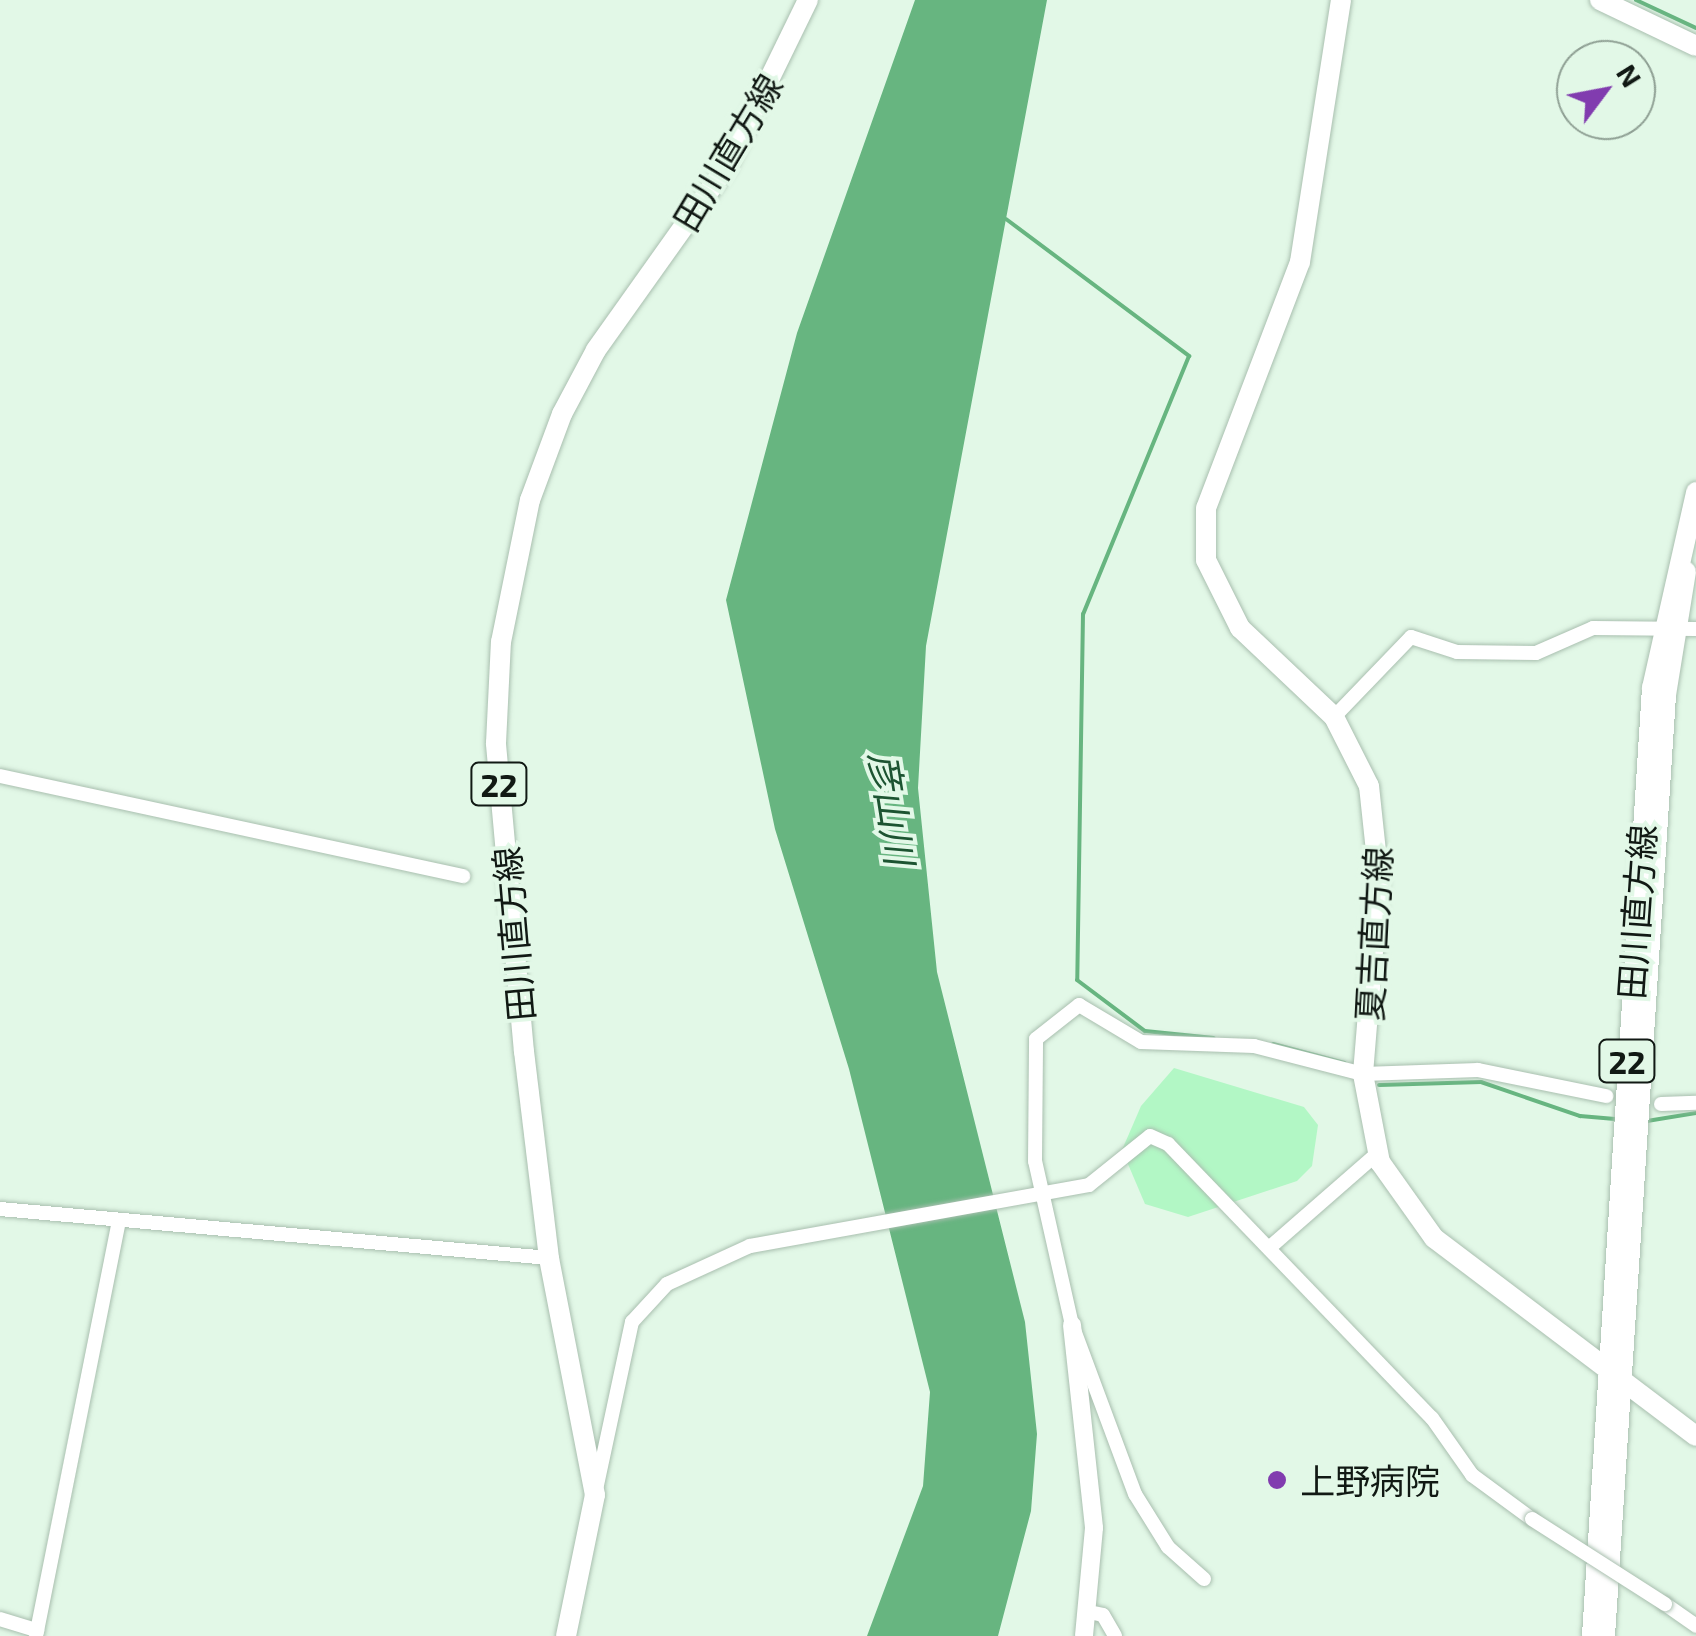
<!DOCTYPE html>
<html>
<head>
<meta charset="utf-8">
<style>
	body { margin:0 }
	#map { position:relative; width:1696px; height:1636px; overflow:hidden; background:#e2f8e7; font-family:"Exo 2","Noto Sans JP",sans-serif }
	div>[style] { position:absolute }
	.green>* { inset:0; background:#b2f7c5 }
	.water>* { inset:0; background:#67b580 }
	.stream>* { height:4px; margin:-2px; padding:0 2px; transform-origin:2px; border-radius:2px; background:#67b580 }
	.roads { filter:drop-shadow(0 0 2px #a9bfaf) drop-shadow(0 0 2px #a9bfaf) }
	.minor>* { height:14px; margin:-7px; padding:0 7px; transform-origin:7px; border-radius:7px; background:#fff }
	.tertiary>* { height:18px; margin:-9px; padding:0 9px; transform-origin:9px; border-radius:9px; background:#fff }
	.secondary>* { height:20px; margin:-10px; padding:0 10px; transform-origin:10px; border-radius:10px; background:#fff }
	.primary>* { height:20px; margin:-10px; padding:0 10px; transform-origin:10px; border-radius:10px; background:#fff }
	.bridges { filter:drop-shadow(0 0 2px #a9bfaf) drop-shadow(0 0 2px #a9bfaf) }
	.minor-bridge>* { height:14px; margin:-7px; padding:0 7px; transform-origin:7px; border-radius:7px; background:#fff }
	.dots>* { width:28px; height:28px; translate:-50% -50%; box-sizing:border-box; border:5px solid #e2f8e7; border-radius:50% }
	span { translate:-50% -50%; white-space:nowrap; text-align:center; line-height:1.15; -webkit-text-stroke:8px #e2f8e7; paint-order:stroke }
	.shield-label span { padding:2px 8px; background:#e2f8e7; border:2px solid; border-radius:8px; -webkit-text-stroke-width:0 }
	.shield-label { font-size:32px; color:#111914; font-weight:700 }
	.street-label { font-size:35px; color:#111914 }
	.poi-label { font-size:35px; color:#111914 }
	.left { translate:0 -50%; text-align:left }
	.water-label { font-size:38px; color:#1c5431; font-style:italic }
	.north { position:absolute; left:1556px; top:40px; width:100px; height:100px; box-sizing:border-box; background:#e2f8e7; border:2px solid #8e9f93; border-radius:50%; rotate:58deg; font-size:28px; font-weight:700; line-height:40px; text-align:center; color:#111914 }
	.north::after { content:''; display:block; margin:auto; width:35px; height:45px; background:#813caf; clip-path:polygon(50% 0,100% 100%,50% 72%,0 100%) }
</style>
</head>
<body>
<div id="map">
	<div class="green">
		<i style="clip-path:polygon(1174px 1068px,1304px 1107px,1318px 1125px,1312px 1166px,1297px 1181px,1188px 1217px,1145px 1204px,1122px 1150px,1141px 1106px)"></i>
	</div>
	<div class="water">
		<i style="clip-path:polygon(915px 0,1047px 0,926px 646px,918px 788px,937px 972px,1025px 1322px,1037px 1434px,1031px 1511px,998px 1636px,867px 1636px,923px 1486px,930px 1392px,849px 1069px,775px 829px,726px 600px,797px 333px)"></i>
	</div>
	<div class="stream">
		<i style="left:1636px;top:0;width:66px;rotate:25deg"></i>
		<i style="left:1006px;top:219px;width:229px;rotate:36.8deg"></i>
		<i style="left:1189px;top:356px;width:279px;rotate:112.3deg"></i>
		<i style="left:1083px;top:614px;width:366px;rotate:90.9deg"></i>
		<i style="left:1077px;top:980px;width:85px;rotate:36.9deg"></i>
		<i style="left:1145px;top:1031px;width:69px;rotate:5.8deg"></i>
		<i style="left:1273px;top:1044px;width:74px;rotate:14.8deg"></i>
		<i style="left:1379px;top:1085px;width:102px;rotate:-1.7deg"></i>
		<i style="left:1481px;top:1082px;width:105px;rotate:19deg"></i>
		<i style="left:1580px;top:1116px;width:38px;rotate:5deg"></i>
		<i style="left:1647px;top:1121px;width:50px;rotate:-9.3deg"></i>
	</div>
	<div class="roads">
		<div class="minor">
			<i style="left:1334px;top:717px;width:111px;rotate:-46.1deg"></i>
			<i style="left:1411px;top:637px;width:48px;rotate:18.1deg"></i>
			<i style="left:1457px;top:652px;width:79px;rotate:0.7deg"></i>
			<i style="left:1536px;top:653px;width:62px;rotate:-23.7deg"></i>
			<i style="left:1593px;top:628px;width:103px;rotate:0.6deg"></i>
			<i style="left:0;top:776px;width:474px;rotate:12.2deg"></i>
			<i style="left:1661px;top:1104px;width:35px;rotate:-2deg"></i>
			<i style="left:0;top:1209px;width:551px;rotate:5.1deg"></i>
			<i style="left:1269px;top:1248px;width:145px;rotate:-41.1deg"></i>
			<i style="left:597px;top:1485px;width:167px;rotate:-77.9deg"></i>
			<i style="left:632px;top:1322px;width:52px;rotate:-47.4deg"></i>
			<i style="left:667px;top:1284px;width:91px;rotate:-24.6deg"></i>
			<i style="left:750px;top:1246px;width:344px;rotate:-10.2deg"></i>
			<i style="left:1089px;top:1185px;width:78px;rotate:-38.8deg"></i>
			<i style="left:1150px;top:1136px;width:20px;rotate:24deg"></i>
			<i style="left:1168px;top:1144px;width:380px;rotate:46.1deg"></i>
			<i style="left:1432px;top:1418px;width:70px;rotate:54.9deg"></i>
			<i style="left:1472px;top:1475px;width:74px;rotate:36.3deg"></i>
			<i style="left:1204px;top:1579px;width:48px;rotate:-138.4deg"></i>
			<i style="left:1168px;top:1547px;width:62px;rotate:-121.9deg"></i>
			<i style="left:1135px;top:1494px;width:180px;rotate:-110.4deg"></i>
			<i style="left:1072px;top:1325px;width:168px;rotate:-102.7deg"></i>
			<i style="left:1035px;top:1161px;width:122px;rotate:-89.5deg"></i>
			<i style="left:1036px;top:1039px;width:55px;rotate:-38.3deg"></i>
			<i style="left:1079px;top:1005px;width:72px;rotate:30.8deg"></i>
			<i style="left:1141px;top:1042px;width:113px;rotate:2deg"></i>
			<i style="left:1254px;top:1046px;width:113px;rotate:14.4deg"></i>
			<i style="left:1363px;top:1074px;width:115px;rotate:-2deg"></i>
			<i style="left:1478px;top:1070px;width:131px;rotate:11.5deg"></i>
			<i style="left:1665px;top:1604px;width:38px;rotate:35deg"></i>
			<i style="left:1089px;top:1612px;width:14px;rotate:12deg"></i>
			<i style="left:1103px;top:1615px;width:24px;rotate:60deg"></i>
			<i style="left:0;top:1619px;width:39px;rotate:17deg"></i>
			<i style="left:36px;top:1636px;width:424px;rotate:-78.7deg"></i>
		</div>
		<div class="tertiary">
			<i style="left:1072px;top:1325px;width:204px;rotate:83.8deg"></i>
			<i style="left:1094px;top:1528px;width:108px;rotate:95.3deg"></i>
		</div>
		<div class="secondary">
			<i style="left:1341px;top:0;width:265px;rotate:98.9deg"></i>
			<i style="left:1300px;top:262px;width:263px;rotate:110.9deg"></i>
			<i style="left:1206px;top:508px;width:52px;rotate:90deg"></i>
			<i style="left:1206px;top:560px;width:76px;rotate:63.4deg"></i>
			<i style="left:1240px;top:628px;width:129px;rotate:43.4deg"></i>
			<i style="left:1334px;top:717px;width:77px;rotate:63.1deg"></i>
			<i style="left:1369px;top:786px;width:94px;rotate:83.9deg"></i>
			<i style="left:1379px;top:879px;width:196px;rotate:94.7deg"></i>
			<i style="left:1363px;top:1074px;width:90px;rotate:79.1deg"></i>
			<i style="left:1380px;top:1162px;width:93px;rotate:54.6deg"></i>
			<i style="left:1434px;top:1238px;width:328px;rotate:37.1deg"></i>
		</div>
		<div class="primary">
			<i style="left:1600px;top:0;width:106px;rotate:25.6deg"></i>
			<i style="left:566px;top:1636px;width:144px;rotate:-78.4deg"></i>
			<i style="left:595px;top:1495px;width:241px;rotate:-101deg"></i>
			<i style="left:549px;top:1258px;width:208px;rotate:-96.9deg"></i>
			<i style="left:524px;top:1052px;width:310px;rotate:-95.2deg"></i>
			<i style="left:496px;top:743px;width:101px;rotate:-87.2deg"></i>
			<i style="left:501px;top:642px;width:145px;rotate:-78.5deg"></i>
			<i style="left:530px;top:500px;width:92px;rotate:-69.6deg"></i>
			<i style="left:562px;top:414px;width:72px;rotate:-62deg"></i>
			<i style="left:596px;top:350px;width:226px;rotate:-54.6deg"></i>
			<i style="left:727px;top:166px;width:185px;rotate:-64deg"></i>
			<i style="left:1592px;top:1636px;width:950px;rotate:-86.38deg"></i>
			<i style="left:1652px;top:688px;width:201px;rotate:-77.3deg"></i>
			<i style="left:1605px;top:1636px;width:943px;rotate:-86.29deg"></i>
			<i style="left:1666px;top:695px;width:125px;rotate:-80.8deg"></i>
		</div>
	</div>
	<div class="bridges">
		<div class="minor-bridge">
			<i style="left:1532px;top:1519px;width:158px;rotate:32.6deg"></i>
		</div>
	</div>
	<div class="dots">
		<i style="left:1277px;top:1480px;background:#813caf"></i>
	</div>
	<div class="shield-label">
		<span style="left:499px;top:784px">22</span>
		<span style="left:1627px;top:1061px">22</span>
	</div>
	<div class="street-label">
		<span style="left:727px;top:152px;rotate:-59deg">田川直方線</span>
		<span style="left:1636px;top:912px;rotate:-86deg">田川直方線</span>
		<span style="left:513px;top:934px;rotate:-95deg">田川直方線</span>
		<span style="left:1373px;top:934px;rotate:-87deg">夏吉直方線</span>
	</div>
	<div class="poi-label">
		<span class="left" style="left:1300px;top:1480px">上野病院</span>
	</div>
	<div class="water-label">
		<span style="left:892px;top:808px;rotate:81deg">彦山川</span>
	</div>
	<div class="north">N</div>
</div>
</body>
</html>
